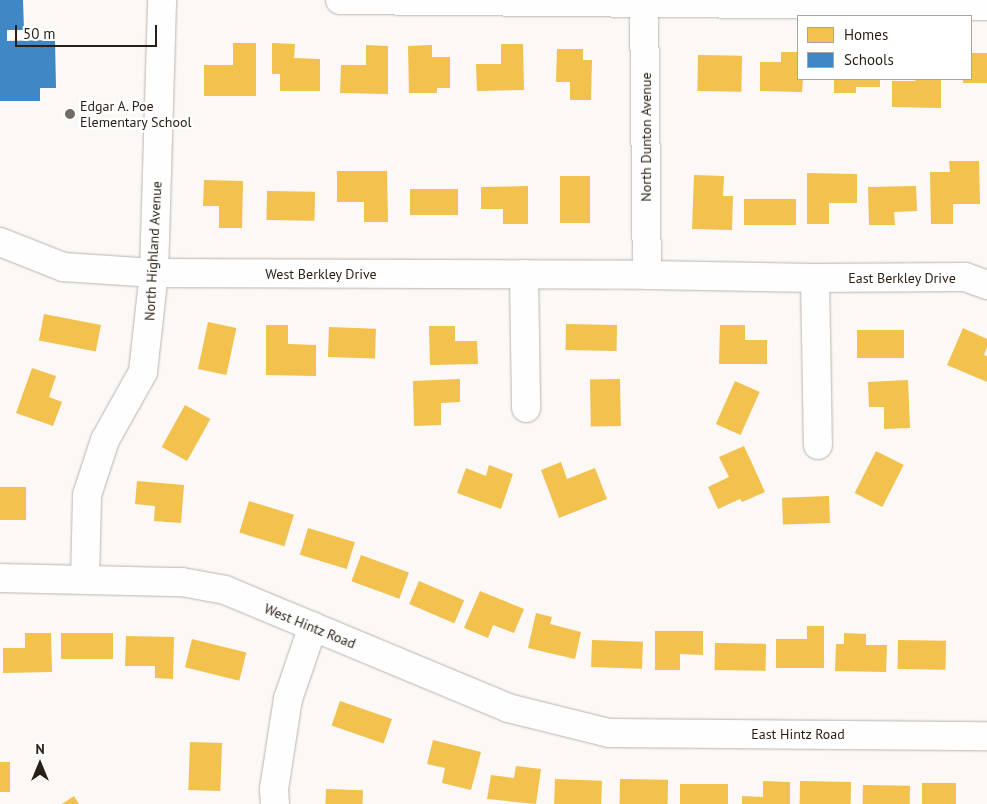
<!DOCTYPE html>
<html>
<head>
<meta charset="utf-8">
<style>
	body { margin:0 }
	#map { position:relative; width:987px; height:804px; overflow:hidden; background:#fbf8f6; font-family:"PT Sans",sans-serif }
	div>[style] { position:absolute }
	.homes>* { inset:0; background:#f2c14e; transform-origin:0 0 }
	.schools>* { inset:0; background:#3f88c5 }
	.roads { filter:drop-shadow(0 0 1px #bbb4ae) drop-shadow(0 0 1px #bbb4ae) }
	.minor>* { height:28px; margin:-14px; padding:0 14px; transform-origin:14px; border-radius:14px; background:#fefefe }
	.dots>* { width:14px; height:14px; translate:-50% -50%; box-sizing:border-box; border:2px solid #fff; border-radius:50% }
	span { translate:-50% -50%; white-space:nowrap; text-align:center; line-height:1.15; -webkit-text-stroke:5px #fff; paint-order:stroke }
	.poi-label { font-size:14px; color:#291f14 }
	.left { translate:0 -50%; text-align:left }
	.street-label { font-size:14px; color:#291f14 }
	.legend { position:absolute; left:797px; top:15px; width:175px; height:65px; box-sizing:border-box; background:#fff; border:1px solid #a9a5a1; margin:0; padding:6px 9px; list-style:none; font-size:15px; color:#291f14 }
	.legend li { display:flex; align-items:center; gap:10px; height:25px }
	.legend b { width:25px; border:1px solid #a9a5a1 }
	.north { position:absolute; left:15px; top:739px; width:50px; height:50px; -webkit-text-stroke:4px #fff; paint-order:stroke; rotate:0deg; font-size:14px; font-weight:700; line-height:20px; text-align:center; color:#291f14 }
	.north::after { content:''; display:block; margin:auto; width:18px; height:22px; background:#291f14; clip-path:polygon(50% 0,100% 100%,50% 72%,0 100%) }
	.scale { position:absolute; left:15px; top:25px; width:142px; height:22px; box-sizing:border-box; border:2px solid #291f14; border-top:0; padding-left:6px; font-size:15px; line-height:18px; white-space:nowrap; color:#291f14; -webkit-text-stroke:4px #fff; paint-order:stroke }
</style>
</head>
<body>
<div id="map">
	<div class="homes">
		<i style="clip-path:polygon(233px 43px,256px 43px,256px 96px,204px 96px,204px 65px,233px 65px)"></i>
		<i style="clip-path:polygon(272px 43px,295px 44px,294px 58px,320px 59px,320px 91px,280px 91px,280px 74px,272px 74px)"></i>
		<i style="clip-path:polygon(501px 44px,523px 44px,524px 90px,477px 91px,476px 64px,501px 64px)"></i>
		<i style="clip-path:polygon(366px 45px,388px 46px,388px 94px,340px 93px,341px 65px,366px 65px)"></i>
		<i style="clip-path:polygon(432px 45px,432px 57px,450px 57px,450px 88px,437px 88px,437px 93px,409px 93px,408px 46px)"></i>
		<i style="clip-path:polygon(557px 49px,583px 49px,583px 60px,592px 60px,591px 100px,570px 100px,570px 82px,556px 82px)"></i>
		<i style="clip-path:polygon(781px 52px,798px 52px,798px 79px,803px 79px,802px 92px,760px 91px,760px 62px,781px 62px)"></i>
		<i style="clip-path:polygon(971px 53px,987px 53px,987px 83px,963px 83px,963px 79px,971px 79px)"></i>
		<i style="left:698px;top:55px;width:44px;height:36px;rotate:1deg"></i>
		<i style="clip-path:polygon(834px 79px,880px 79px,880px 87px,856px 87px,856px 93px,834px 93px)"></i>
		<i style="clip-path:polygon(916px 79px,941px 79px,941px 108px,892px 107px,892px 81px,915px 81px)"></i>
		<i style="clip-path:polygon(949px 161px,979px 161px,980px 204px,953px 204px,953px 224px,931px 224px,930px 172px,950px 172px)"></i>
		<i style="clip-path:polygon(337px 171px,387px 171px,388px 222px,364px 222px,364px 202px,337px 202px)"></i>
		<i style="clip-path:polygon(807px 173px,857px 174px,857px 203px,829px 203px,829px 224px,807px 224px)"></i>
		<i style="clip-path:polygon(694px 175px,724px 176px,723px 196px,733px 196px,732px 230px,692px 229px)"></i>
		<i style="left:560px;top:176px;width:30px;height:47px"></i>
		<i style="clip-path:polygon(204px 180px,243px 181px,242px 228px,219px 228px,219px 206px,203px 206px)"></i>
		<i style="clip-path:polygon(528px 186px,528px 224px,503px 224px,503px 209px,481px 209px,481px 187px)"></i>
		<i style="clip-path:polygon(916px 186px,917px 211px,894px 212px,895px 225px,869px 225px,868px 187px)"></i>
		<i style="left:410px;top:189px;width:48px;height:26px"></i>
		<i style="left:267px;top:191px;width:48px;height:29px;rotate:1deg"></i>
		<i style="left:796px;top:199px;width:26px;height:52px;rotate:90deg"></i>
		<i style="left:44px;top:314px;width:58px;height:27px;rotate:11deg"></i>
		<i style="left:208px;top:322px;width:29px;height:48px;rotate:12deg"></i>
		<i style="left:566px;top:324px;width:51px;height:26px;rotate:1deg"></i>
		<i style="clip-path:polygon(266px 325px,288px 325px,288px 344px,316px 345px,316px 376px,266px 375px)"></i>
		<i style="clip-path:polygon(720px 325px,745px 325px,745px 340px,767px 340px,767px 364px,719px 364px)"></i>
		<i style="clip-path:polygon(429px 326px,455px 326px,455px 341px,477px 341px,478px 364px,430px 365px)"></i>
		<i style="left:329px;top:327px;width:47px;height:30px;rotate:2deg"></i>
		<i style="clip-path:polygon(963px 328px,987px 339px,987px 347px,984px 355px,987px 356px,987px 382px,947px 365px)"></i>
		<i style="left:857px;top:330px;width:47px;height:28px"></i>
		<i style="clip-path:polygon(32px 368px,56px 376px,49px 397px,62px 402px,53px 426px,16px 413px)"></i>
		<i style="clip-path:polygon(460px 379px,460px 402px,441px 403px,441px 425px,414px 426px,413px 381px)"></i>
		<i style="left:620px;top:379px;width:47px;height:30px;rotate:89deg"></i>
		<i style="clip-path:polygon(908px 380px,910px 428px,884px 429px,884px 407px,869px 407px,868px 382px)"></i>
		<i style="left:735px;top:381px;width:27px;height:47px;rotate:24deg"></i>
		<i style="left:185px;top:405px;width:29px;height:48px;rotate:29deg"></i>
		<i style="clip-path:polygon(744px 446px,765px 492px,742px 502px,740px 499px,718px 509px,708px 487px,729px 477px,719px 457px)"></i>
		<i style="left:876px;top:451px;width:31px;height:47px;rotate:27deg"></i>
		<i style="clip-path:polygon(561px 462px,567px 479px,595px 468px,607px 499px,559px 518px,541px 470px)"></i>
		<i style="clip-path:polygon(489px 465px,513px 474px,501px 509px,457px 493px,466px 468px,486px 476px)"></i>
		<i style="clip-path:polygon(137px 481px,184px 485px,181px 523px,154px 521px,155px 506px,135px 504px)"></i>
		<i style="left:0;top:487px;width:26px;height:33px"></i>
		<i style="left:829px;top:496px;width:27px;height:47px;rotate:88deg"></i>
		<i style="left:249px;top:501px;width:47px;height:33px;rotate:17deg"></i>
		<i style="left:308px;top:528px;width:49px;height:28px;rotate:17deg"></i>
		<i style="left:361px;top:555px;width:51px;height:28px;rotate:20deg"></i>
		<i style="left:419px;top:581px;width:49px;height:25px;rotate:23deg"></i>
		<i style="clip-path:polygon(480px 591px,524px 609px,514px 633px,493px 625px,488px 638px,464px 628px)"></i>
		<i style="clip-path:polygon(536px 613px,552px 617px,550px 624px,581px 632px,575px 659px,528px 648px)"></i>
		<i style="clip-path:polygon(807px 626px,824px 626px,824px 668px,776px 668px,776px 639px,807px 639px)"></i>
		<i style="clip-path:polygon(655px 631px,703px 631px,703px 655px,680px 654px,680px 670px,655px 670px)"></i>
		<i style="clip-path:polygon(25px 633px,51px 633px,52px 672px,3px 673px,3px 648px,25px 648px)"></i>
		<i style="left:61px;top:633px;width:52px;height:26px"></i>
		<i style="clip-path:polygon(844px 633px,866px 634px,866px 645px,887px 645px,886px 672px,835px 671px,836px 644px,844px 644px)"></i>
		<i style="clip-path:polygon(126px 636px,174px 637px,173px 679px,155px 678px,155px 666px,125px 666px)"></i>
		<i style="left:192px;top:639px;width:56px;height:29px;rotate:14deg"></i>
		<i style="left:592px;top:640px;width:51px;height:27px;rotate:2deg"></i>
		<i style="left:898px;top:640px;width:48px;height:29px;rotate:1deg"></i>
		<i style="left:715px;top:643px;width:51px;height:27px;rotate:1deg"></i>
		<i style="left:340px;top:701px;width:55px;height:26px;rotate:19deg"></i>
		<i style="clip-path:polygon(433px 740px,481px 752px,471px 790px,442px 783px,445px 768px,427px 764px)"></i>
		<i style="left:190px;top:742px;width:32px;height:48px;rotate:2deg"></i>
		<i style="left:0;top:762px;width:10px;height:30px"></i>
		<i style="clip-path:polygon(516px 766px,541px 769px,536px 804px,487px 799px,491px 775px,514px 778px)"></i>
		<i style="left:555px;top:779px;width:47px;height:25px;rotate:2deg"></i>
		<i style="left:620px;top:779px;width:48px;height:25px;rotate:1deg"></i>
		<i style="clip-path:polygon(763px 781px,790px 782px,790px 804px,742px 804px,742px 796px,763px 797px)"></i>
		<i style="left:800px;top:781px;width:51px;height:23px;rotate:1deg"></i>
		<i style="left:922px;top:783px;width:34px;height:21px"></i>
		<i style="left:680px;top:784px;width:48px;height:20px"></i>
		<i style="left:863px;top:785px;width:47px;height:19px;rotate:1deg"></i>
		<i style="left:326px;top:789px;width:37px;height:15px;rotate:2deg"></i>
		<i style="clip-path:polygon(74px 796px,79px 804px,62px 804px)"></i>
	</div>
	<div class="schools">
		<i style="clip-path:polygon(0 0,23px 0,24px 30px,7px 30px,7px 41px,55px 40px,56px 88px,40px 88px,40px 101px,0 101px)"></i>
	</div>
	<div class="roads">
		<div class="minor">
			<i style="left:340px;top:0;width:647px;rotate:0.53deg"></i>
			<i style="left:644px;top:0;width:275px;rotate:89.4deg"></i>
			<i style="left:0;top:242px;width:68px;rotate:21.6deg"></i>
			<i style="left:63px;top:267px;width:91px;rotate:3.8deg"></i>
			<i style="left:154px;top:273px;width:493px;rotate:0.2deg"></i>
			<i style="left:647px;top:275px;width:168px;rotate:1deg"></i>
			<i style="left:815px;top:278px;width:150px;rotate:-0.4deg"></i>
			<i style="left:965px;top:277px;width:23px;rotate:20deg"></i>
			<i style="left:524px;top:274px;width:134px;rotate:89.1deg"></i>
			<i style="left:815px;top:278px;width:167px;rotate:89deg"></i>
			<i style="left:0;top:578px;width:182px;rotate:1.3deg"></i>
			<i style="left:182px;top:582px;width:44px;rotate:10.5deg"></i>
			<i style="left:225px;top:590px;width:307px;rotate:22.6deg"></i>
			<i style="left:508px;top:708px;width:104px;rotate:13.9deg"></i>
			<i style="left:609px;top:733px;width:378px;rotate:0.5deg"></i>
			<i style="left:85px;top:579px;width:84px;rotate:-88.6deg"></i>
			<i style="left:87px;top:495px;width:58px;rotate:-71.9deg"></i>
			<i style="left:105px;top:440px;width:78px;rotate:-60.8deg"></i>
			<i style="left:143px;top:372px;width:100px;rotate:-83.7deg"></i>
			<i style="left:154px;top:273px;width:273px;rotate:-88.3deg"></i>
			<i style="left:275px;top:804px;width:15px;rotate:-94deg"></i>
			<i style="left:274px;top:789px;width:91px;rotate:-81.2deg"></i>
			<i style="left:288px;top:699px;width:77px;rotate:-71.1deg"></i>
		</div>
	</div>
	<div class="dots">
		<i style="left:70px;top:114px;background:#726b63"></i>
	</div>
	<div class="poi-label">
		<span class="left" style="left:80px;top:114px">Edgar A. Poe<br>Elementary School</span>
	</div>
	<div class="street-label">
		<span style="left:646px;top:137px;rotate:-90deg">North Dunton Avenue</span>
		<span style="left:153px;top:251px;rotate:-87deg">North Highland Avenue</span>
		<span style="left:321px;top:274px">West Berkley Drive</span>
		<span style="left:902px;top:278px">East Berkley Drive</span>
		<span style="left:310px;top:626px;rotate:22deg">West Hintz Road</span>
		<span style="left:798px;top:734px">East Hintz Road</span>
	</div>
	<ul class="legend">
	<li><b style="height:14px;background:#f2c14e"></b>Homes</li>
	<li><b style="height:14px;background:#3f88c5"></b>Schools</li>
	</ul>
	<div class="north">N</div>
	<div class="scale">50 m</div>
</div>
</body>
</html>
